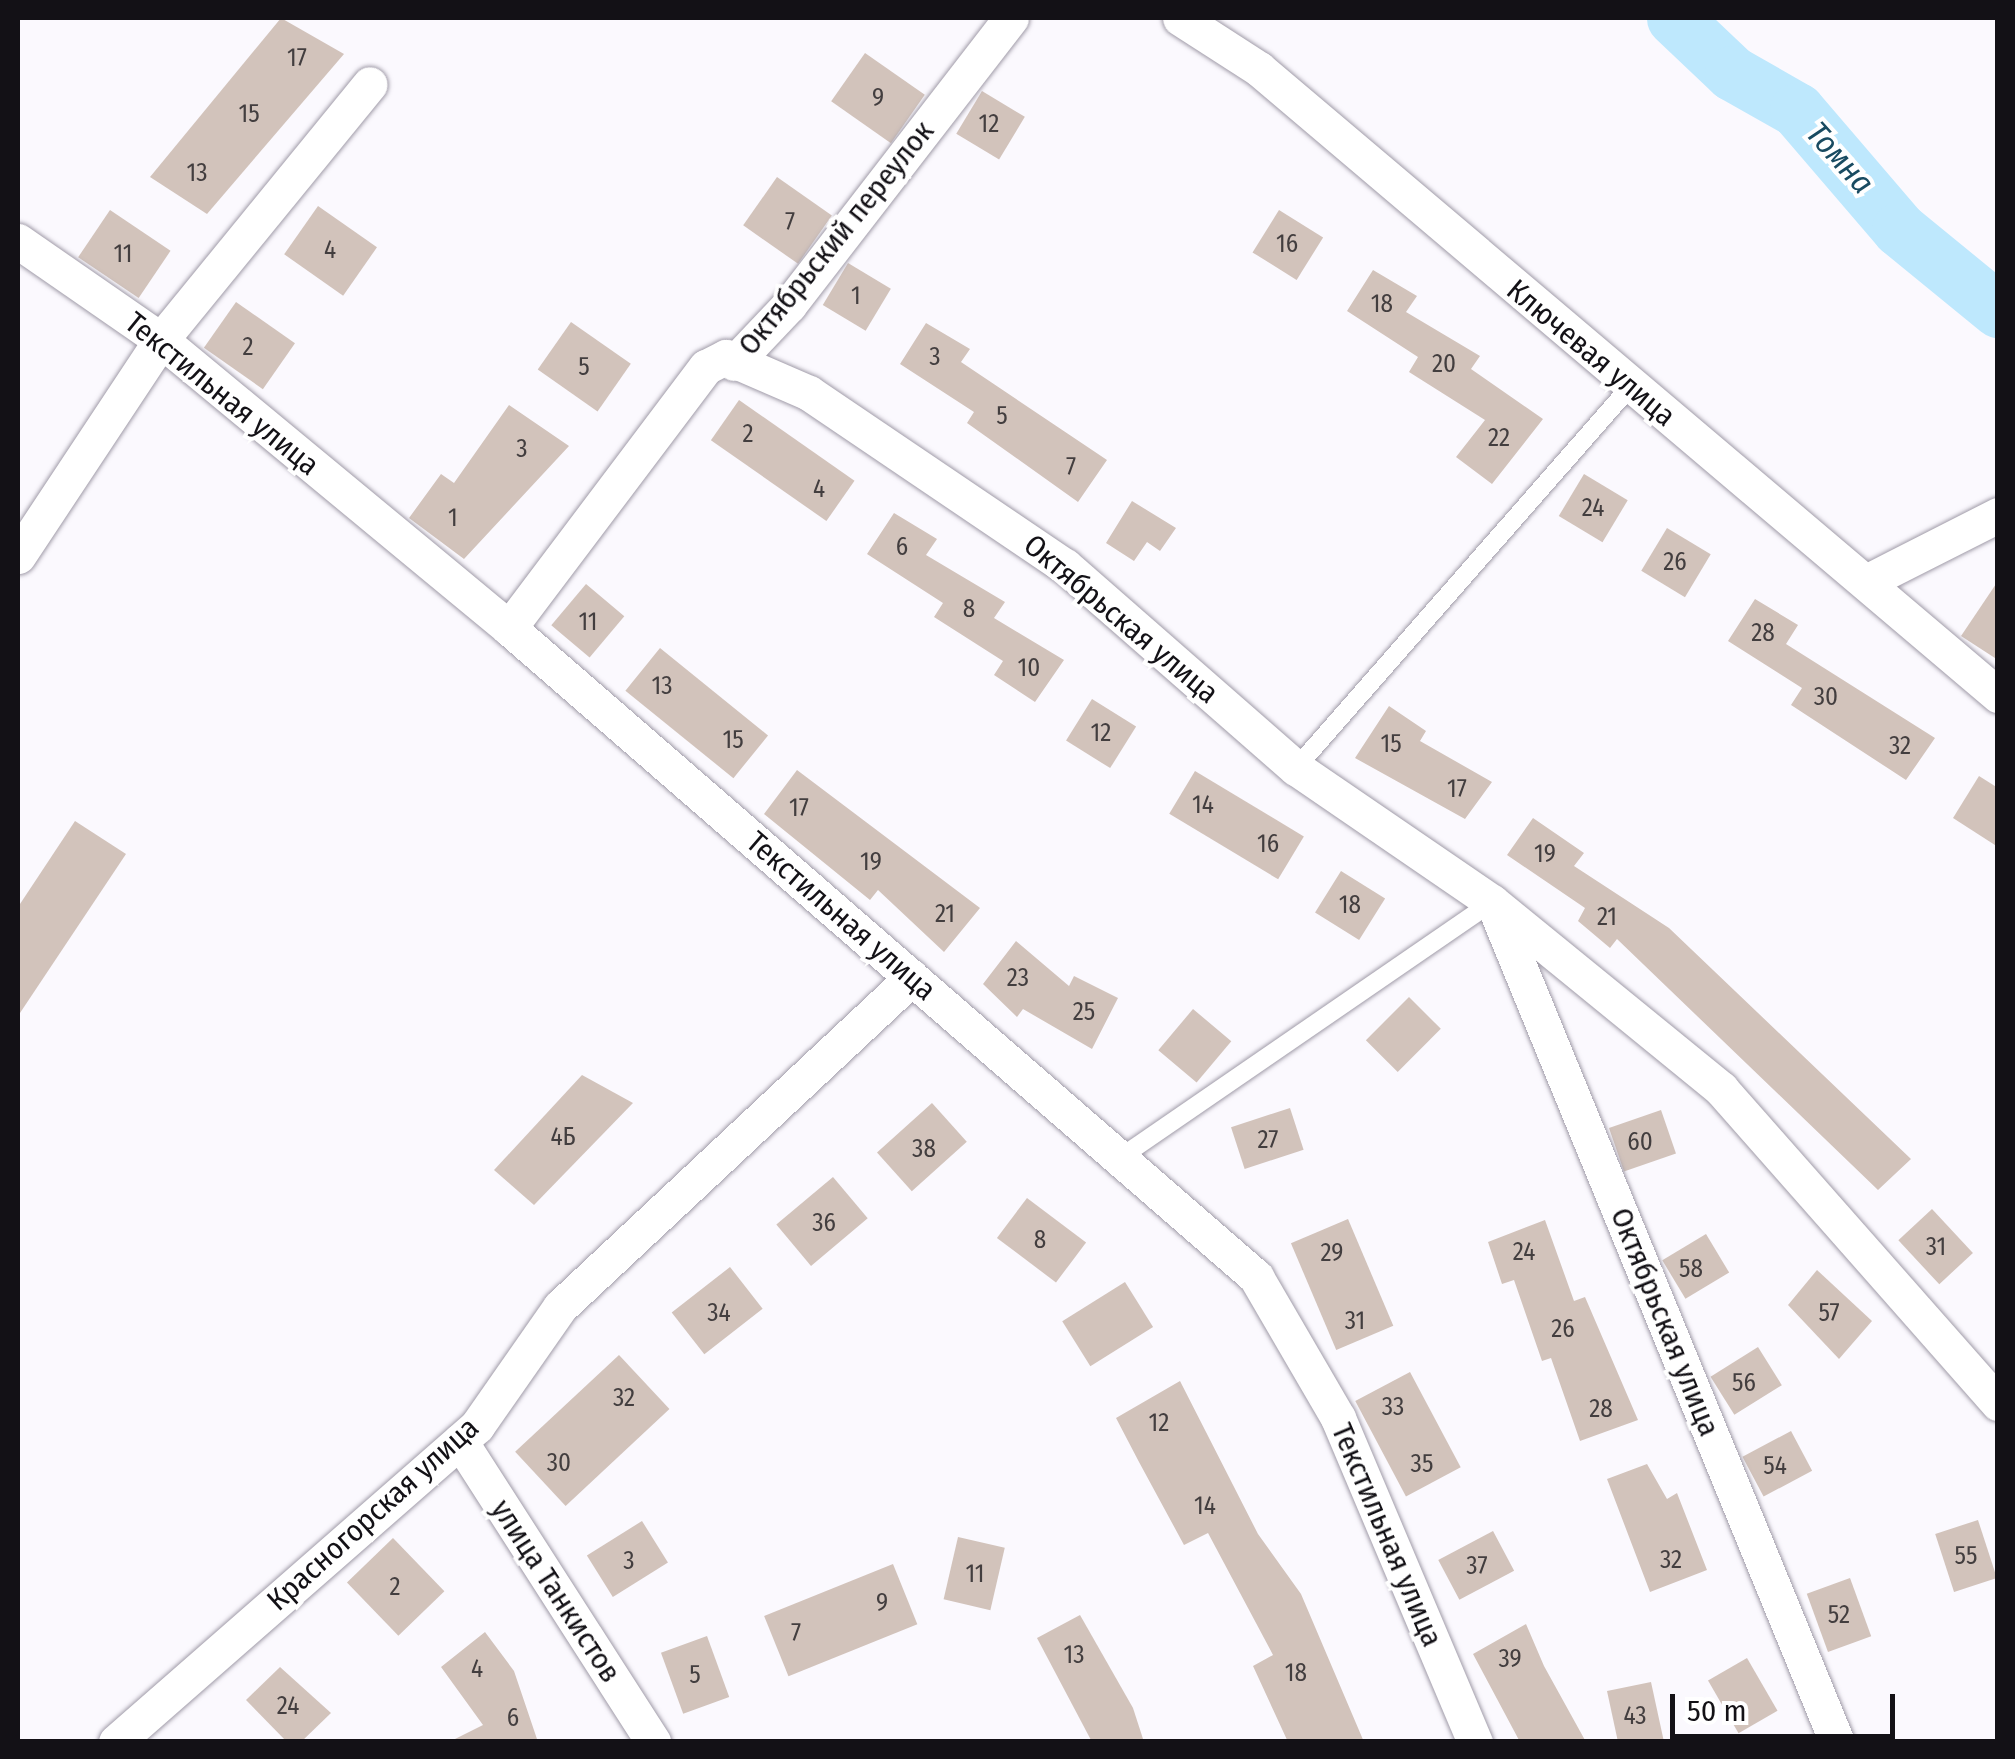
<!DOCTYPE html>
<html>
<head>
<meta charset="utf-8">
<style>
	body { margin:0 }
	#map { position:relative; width:2015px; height:1759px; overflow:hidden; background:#fbf9fe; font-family:"Fira Sans Condensed",sans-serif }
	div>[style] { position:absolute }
	.river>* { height:55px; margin:-27.5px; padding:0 27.5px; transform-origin:27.5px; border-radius:27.5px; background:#bee8fd }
	.building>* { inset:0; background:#d2c3bb; transform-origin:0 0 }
	.roads { filter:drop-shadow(0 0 2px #a09ba8) drop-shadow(0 0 2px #a09ba8) }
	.service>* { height:18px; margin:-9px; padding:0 9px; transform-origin:9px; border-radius:9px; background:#fff }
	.minor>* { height:35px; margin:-17.5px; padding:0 17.5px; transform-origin:17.5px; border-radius:17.5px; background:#fff }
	span { translate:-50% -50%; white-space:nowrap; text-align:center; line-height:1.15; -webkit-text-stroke:8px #fff; paint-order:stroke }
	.number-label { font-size:25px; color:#433e3f }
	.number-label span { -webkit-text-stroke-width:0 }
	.street-label { font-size:30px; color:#131116 }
	.water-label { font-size:32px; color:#194b61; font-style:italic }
	.frame { position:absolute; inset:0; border:20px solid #131116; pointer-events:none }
	.scale { position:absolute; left:1670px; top:1694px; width:225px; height:45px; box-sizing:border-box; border:5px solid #131116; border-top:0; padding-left:12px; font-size:30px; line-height:35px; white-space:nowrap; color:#131116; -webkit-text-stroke:8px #fff; paint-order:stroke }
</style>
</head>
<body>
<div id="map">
	<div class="river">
		<i style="left:1674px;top:18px;width:80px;rotate:43.5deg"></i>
		<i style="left:1732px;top:73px;width:75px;rotate:29.6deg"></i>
		<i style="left:1797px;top:110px;width:157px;rotate:49.4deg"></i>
		<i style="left:1899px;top:229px;width:128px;rotate:39.3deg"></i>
	</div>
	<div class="building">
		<i style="clip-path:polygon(281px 18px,344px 54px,207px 214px,150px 177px)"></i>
		<i style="left:865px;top:53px;width:73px;height:59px;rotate:35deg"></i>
		<i style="left:982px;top:91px;width:50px;height:50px;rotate:31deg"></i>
		<i style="left:777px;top:177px;width:67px;height:59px;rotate:35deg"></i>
		<i style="left:318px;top:206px;width:72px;height:59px;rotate:35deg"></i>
		<i style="left:110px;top:210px;width:73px;height:57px;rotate:34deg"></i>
		<i style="left:1279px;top:210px;width:52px;height:50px;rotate:32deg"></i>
		<i style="left:848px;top:263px;width:50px;height:49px;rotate:31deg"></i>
		<i style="clip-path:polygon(1373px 270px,1417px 296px,1406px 312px,1480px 356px,1471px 369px,1543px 419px,1492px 484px,1456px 457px,1485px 420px,1409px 372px,1418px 357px,1347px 311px)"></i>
		<i style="left:236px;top:302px;width:72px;height:56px;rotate:35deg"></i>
		<i style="left:571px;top:322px;width:73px;height:58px;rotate:35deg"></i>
		<i style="clip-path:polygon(926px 323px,970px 349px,961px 362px,1107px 460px,1078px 502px,967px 423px,974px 412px,900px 364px)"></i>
		<i style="left:739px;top:400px;width:141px;height:49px;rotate:35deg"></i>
		<i style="clip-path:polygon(509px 405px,569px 446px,464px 559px,409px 518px,441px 474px,454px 483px)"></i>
		<i style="left:1584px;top:474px;width:51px;height:49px;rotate:31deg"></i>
		<i style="clip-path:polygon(1132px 501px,1176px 528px,1160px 551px,1147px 542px,1134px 561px,1106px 543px)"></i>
		<i style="clip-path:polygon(894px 513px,937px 539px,926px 555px,1005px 602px,994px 618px,1064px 660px,1035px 702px,994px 675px,1003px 661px,934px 617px,943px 603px,867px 554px)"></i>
		<i style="left:1667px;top:528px;width:51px;height:50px;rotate:31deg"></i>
		<i style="clip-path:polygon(1998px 581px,1998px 660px,1961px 636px)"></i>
		<i style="left:586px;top:584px;width:50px;height:54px;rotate:40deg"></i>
		<i style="clip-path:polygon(1755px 599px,1798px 625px,1786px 644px,1935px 738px,1906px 780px,1791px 705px,1802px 688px,1728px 641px)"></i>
		<i style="left:660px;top:648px;width:139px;height:55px;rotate:39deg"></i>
		<i style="left:1092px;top:699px;width:52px;height:49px;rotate:32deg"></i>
		<i style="clip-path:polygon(1389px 706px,1426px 731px,1420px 741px,1492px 782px,1465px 819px,1355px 758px)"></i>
		<i style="clip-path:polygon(797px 770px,980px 908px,944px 952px,878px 890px,870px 900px,764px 814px)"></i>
		<i style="left:1195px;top:771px;width:127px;height:50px;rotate:31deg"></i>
		<i style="clip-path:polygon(1979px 776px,1998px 788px,1998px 847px,1953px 818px)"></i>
		<i style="clip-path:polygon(1533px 818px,1584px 853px,1574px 866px,1669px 928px,1911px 1159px,1878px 1190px,1617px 939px,1610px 948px,1578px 921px,1585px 908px,1507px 855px)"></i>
		<i style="clip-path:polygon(75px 821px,126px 854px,18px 1016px,18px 907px)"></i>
		<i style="left:1341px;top:871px;width:52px;height:49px;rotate:32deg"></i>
		<i style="clip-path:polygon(1016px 941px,1069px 986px,1074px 976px,1118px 998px,1092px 1049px,1023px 1009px,1017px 1017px,983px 984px)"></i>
		<i style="left:1409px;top:997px;width:45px;height:61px;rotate:45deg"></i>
		<i style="left:1193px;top:1009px;width:50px;height:54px;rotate:40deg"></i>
		<i style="clip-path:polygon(582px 1075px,633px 1103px,534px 1205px,494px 1170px)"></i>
		<i style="left:932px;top:1103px;width:52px;height:74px;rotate:48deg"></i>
		<i style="left:1290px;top:1108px;width:44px;height:62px;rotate:72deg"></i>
		<i style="left:1661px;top:1110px;width:46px;height:55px;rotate:71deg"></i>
		<i style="left:833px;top:1177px;width:54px;height:74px;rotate:50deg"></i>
		<i style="left:1027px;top:1198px;width:74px;height:50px;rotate:37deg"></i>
		<i style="left:1932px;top:1209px;width:60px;height:46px;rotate:47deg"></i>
		<i style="left:1348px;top:1219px;width:116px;height:62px;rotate:67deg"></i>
		<i style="clip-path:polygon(1545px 1220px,1574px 1301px,1585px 1297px,1638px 1420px,1580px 1441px,1551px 1358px,1542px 1361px,1514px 1280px,1502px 1284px,1488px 1242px)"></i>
		<i style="left:1706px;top:1234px;width:45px;height:51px;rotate:59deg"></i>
		<i style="left:730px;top:1267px;width:53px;height:74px;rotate:52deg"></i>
		<i style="clip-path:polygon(1817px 1270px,1872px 1321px,1839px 1359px,1788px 1305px)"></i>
		<i style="left:1125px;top:1282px;width:53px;height:74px;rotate:58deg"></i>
		<i style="left:1758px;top:1347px;width:45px;height:56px;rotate:58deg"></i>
		<i style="left:619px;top:1355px;width:74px;height:142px;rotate:47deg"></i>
		<i style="left:1410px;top:1372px;width:108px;height:62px;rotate:62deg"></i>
		<i style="clip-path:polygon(1180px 1381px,1258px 1534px,1301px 1594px,1364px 1742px,1288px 1742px,1253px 1666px,1273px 1655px,1208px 1533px,1184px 1545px,1139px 1462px,1116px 1418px)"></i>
		<i style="left:1791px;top:1431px;width:45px;height:55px;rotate:62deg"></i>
		<i style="clip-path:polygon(1647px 1464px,1667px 1499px,1677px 1493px,1707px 1570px,1650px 1592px,1607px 1479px)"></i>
		<i style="left:1978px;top:1520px;width:61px;height:45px;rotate:72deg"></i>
		<i style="left:642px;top:1521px;width:49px;height:65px;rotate:58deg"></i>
		<i style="left:1493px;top:1531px;width:45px;height:62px;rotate:62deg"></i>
		<i style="left:958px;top:1537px;width:48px;height:64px;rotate:13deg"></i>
		<i style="left:393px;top:1538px;width:74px;height:64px;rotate:46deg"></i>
		<i style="left:893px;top:1564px;width:65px;height:139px;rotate:68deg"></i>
		<i style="left:1850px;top:1578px;width:62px;height:46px;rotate:70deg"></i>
		<i style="clip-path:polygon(1080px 1615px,1133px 1708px,1144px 1742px,1092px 1742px,1037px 1638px)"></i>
		<i style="clip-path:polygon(1526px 1624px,1544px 1666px,1586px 1742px,1520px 1742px,1473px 1654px)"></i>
		<i style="clip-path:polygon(485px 1632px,514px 1671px,538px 1742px,449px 1742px,483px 1725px,441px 1667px)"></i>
		<i style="left:707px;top:1636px;width:65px;height:49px;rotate:70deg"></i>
		<i style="left:1747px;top:1658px;width:61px;height:45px;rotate:60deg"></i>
		<i style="clip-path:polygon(280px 1667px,331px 1713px,301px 1742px,287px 1742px,246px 1700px)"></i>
		<i style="clip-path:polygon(1651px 1682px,1664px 1742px,1618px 1742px,1607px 1691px)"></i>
	</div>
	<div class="roads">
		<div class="service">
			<i style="left:1296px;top:768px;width:507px;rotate:-48.76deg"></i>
			<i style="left:1124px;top:1155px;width:447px;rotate:-34.5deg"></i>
		</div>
		<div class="minor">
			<i style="left:1180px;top:18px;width:94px;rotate:32.8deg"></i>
			<i style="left:1259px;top:69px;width:969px;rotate:40.27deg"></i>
			<i style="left:18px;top:241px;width:174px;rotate:34.7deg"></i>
			<i style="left:161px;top:340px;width:452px;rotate:39.6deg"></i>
			<i style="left:509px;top:628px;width:990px;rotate:40.98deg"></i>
			<i style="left:1256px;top:1277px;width:163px;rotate:59.8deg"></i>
			<i style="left:1338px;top:1418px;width:352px;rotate:67.1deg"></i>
			<i style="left:734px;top:363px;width:80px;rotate:-46.5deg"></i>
			<i style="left:789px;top:305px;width:363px;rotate:-52.3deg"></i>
			<i style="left:18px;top:556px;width:259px;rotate:-56.5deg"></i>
			<i style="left:161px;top:340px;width:330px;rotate:-50.8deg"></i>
			<i style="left:1868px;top:581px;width:146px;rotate:-26.9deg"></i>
			<i style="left:509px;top:628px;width:327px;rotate:-53deg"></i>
			<i style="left:706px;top:367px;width:22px;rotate:-27deg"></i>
			<i style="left:726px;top:357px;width:90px;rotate:23.4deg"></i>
			<i style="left:809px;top:393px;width:309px;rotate:34.1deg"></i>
			<i style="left:1065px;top:566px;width:307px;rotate:41.2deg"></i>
			<i style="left:1296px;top:768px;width:237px;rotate:34.4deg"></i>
			<i style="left:1492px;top:902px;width:296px;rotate:39.2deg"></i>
			<i style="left:1721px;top:1089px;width:419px;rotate:48.6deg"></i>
			<i style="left:1494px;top:905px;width:905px;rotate:67.72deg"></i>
			<i style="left:460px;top:1441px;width:358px;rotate:57.3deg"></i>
			<i style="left:116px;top:1742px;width:480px;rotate:-41.2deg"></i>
			<i style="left:477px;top:1426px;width:145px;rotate:-55.1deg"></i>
			<i style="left:560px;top:1307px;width:482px;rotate:-43.1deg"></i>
		</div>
	</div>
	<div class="number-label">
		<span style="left:297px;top:58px">17</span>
		<span style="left:878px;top:98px">9</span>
		<span style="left:249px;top:114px">15</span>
		<span style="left:989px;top:124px">12</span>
		<span style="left:197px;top:173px">13</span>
		<span style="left:790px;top:222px">7</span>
		<span style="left:1287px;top:244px">16</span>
		<span style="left:330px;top:250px">4</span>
		<span style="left:123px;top:254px">11</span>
		<span style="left:856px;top:296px">1</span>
		<span style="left:1382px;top:304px">18</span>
		<span style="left:248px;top:347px">2</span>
		<span style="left:935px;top:357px">3</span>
		<span style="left:1444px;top:364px">20</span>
		<span style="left:584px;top:367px">5</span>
		<span style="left:1002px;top:416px">5</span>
		<span style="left:748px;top:434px">2</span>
		<span style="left:1499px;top:438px">22</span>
		<span style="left:522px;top:449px">3</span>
		<span style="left:1071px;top:467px">7</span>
		<span style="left:819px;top:489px">4</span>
		<span style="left:1593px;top:508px">24</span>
		<span style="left:453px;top:518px">1</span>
		<span style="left:902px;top:547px">6</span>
		<span style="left:1675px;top:562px">26</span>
		<span style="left:969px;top:609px">8</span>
		<span style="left:588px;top:622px">11</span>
		<span style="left:1763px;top:633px">28</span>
		<span style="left:1029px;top:668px">10</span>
		<span style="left:662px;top:686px">13</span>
		<span style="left:1826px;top:697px">30</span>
		<span style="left:1101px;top:733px">12</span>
		<span style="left:733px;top:740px">15</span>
		<span style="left:1391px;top:744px">15</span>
		<span style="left:1900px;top:746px">32</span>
		<span style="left:1457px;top:789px">17</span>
		<span style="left:1203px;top:805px">14</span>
		<span style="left:799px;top:808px">17</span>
		<span style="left:1268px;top:844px">16</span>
		<span style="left:1545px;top:854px">19</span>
		<span style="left:871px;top:862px">19</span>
		<span style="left:1350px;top:905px">18</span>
		<span style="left:945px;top:914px">21</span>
		<span style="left:1607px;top:917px">21</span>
		<span style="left:1018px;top:978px">23</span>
		<span style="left:1084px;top:1012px">25</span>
		<span style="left:563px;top:1137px">4Б</span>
		<span style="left:1268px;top:1140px">27</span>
		<span style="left:1640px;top:1142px">60</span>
		<span style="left:924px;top:1149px">38</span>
		<span style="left:824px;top:1223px">36</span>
		<span style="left:1040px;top:1240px">8</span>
		<span style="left:1936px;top:1247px">31</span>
		<span style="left:1524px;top:1252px">24</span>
		<span style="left:1332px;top:1253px">29</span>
		<span style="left:1691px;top:1269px">58</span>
		<span style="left:719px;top:1313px">34</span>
		<span style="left:1829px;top:1313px">57</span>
		<span style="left:1355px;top:1321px">31</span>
		<span style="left:1563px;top:1329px">26</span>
		<span style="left:1744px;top:1383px">56</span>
		<span style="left:624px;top:1398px">32</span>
		<span style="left:1393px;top:1407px">33</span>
		<span style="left:1601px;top:1409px">28</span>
		<span style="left:1159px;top:1423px">12</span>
		<span style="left:559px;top:1463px">30</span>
		<span style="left:1422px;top:1464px">35</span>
		<span style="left:1775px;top:1466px">54</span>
		<span style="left:1205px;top:1506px">14</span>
		<span style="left:1966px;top:1556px">55</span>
		<span style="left:1671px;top:1560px">32</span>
		<span style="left:629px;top:1561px">3</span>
		<span style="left:1477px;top:1566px">37</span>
		<span style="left:975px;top:1574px">11</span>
		<span style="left:395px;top:1587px">2</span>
		<span style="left:882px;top:1603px">9</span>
		<span style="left:1839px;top:1615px">52</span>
		<span style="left:796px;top:1633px">7</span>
		<span style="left:1074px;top:1655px">13</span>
		<span style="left:1510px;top:1659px">39</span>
		<span style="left:477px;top:1669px">4</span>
		<span style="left:1296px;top:1673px">18</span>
		<span style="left:695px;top:1675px">5</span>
		<span style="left:288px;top:1706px">24</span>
		<span style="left:1635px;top:1716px">43</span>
		<span style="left:513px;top:1718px">6</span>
	</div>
	<div class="street-label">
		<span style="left:836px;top:238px;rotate:-51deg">Октябрьский переулок</span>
		<span style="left:1591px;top:353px;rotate:40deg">Ключевая улица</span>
		<span style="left:222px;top:394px;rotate:39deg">Текстильная улица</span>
		<span style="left:1121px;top:619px;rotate:40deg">Октябрьская улица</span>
		<span style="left:841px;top:916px;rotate:41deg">Текстильная улица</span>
		<span style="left:1665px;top:1322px;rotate:68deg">Октябрьская улица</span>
		<span style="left:373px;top:1514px;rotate:-42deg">Красногорская улица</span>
		<span style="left:1387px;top:1535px;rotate:67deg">Текстильная улица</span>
		<span style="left:556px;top:1591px;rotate:57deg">улица Танкистов</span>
	</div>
	<div class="water-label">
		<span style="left:1840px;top:158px;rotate:48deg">Томна</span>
	</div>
	<div class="frame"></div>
	<div class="scale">50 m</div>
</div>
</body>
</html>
